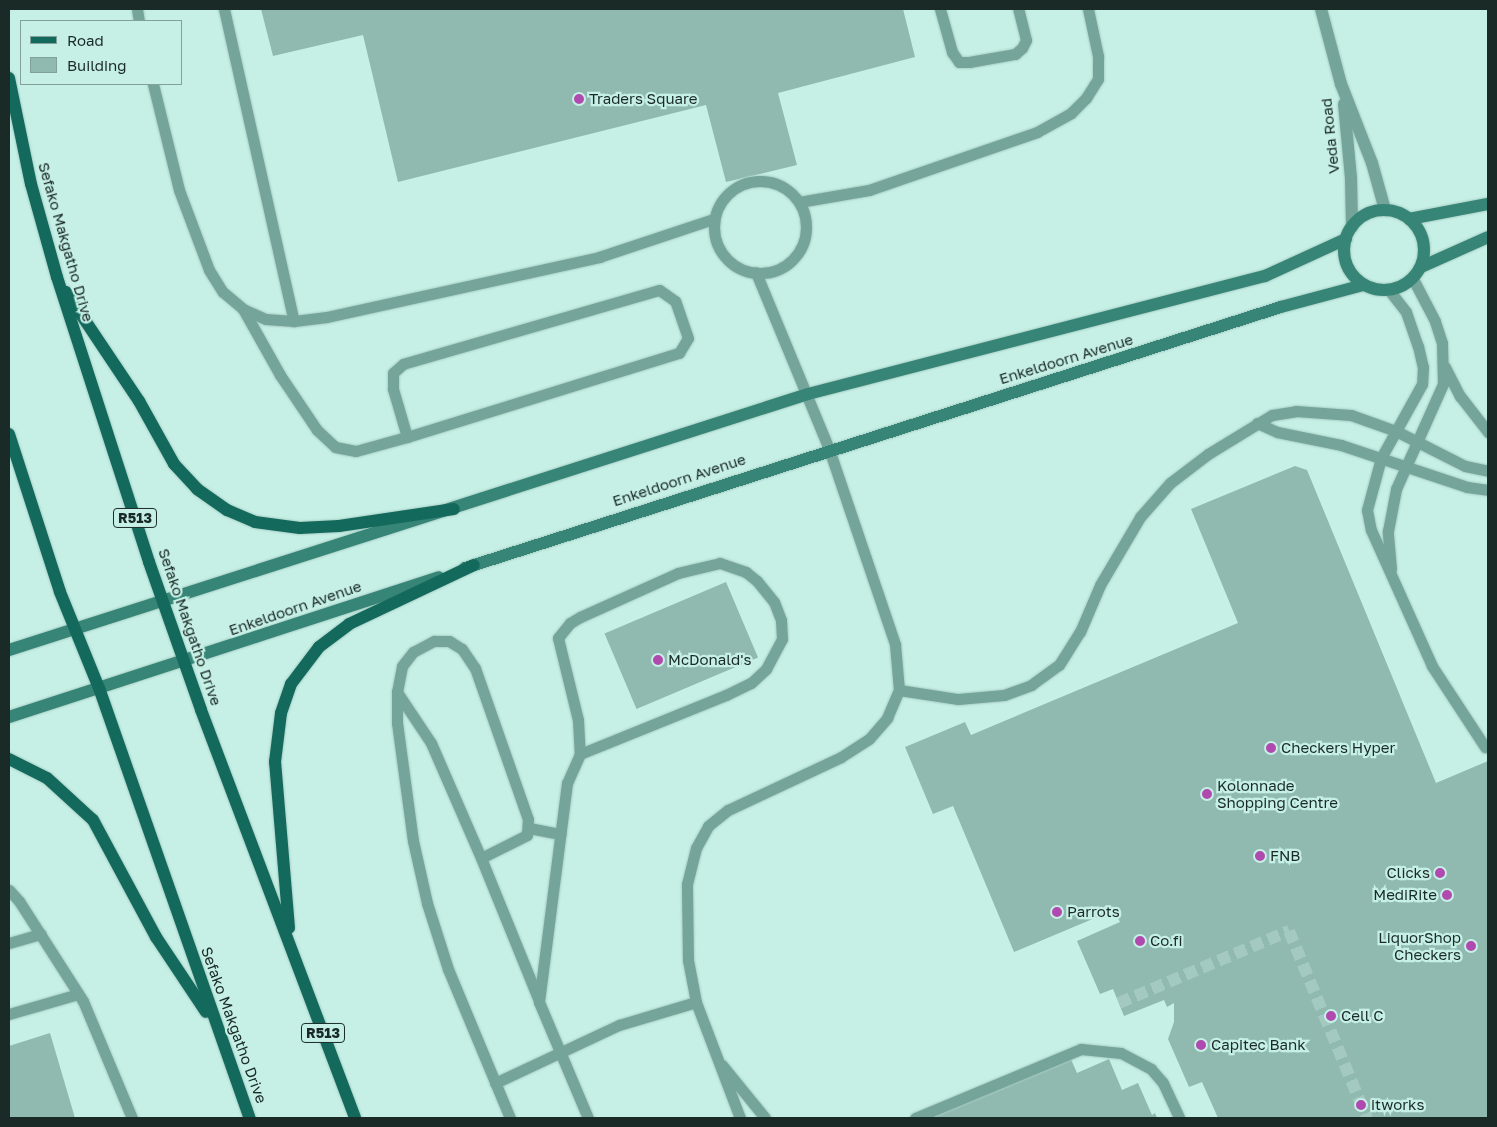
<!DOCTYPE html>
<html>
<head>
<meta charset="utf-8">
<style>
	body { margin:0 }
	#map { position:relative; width:1497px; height:1127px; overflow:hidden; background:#c6f0e6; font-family:"Golos Text",sans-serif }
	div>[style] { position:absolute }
	.building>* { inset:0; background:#90b9b0; transform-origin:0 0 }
	.street-tunnel>* { height:12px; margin-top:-6px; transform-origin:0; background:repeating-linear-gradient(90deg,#a4c9c0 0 12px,transparent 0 18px) }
	.roads { filter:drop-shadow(0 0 1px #a7cdc4) drop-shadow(0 0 1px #a7cdc4) }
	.lane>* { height:11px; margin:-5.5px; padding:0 5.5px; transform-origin:5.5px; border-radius:5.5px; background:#75a59a }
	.lane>.ring { margin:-5.5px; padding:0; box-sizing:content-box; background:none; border:11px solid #75a59a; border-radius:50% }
	.street>* { height:12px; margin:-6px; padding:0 6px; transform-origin:6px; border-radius:6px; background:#75a59a }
	.secondary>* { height:12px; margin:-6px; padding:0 6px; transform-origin:6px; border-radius:6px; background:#368576 }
	.secondary>.ring { margin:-6px; padding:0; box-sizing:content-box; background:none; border:12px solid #368576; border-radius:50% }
	.primary>* { height:12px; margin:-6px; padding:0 6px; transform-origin:6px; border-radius:6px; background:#136a5c }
	.dots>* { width:14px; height:14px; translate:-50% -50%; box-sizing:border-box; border:2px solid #c6f0e6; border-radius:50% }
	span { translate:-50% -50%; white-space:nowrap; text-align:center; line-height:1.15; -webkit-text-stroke:4.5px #c6f0e6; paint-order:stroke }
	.shield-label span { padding:1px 4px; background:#c6f0e6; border:1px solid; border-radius:4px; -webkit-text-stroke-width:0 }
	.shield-label { font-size:14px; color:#1a2b27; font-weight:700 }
	.poi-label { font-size:15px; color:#1a2b27 }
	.left { translate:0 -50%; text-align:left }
	.right { translate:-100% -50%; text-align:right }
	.street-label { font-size:15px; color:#1a2b27 }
	.frame { position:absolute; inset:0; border:10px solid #1a2b27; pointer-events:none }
	.legend { position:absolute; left:20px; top:20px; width:162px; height:65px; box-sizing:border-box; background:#c6f0e6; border:1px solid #81a19a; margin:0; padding:6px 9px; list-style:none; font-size:15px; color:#1a2b27 }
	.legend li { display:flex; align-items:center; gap:10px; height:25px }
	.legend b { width:25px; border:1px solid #81a19a }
</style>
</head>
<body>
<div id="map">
	<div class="building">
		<i style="clip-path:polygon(261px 9px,903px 9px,915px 57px,778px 93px,797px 165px,726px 182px,706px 105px,398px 182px,363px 35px,273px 56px)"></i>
		<i style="clip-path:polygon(1295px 466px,1307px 470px,1436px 783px,1488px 761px,1488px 1118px,1218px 1118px,1202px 1082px,1189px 1087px,1168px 1039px,1174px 1022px,1174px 1003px,1167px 1007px,1164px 1000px,1124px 1016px,1113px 989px,1100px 994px,1077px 941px,1120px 922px,1114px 910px,1014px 952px,953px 806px,933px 814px,905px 747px,965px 722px,971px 735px,1238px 623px,1191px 509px)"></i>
		<i style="left:726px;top:582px;width:82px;height:132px;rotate:67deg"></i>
		<i style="clip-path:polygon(50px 1033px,75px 1118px,9px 1118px,9px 1046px)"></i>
		<i style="clip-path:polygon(1070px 1057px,1077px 1073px,1109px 1059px,1122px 1090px,1138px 1083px,1152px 1115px,1155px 1113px,1157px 1118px,923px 1118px)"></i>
	</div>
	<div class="street-tunnel">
		<i style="left:1119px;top:1003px;width:185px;rotate:-23deg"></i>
		<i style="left:1289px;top:931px;width:203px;rotate:67.4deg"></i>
	</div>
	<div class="roads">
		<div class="lane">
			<i style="left:137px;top:9px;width:12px;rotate:81deg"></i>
			<i style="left:224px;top:9px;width:320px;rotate:77.4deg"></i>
			<i style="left:940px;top:9px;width:45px;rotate:74.4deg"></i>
			<i style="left:952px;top:52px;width:12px;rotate:55deg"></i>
			<i style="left:959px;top:62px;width:10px"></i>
			<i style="left:969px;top:62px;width:47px;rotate:-9.9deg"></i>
			<i style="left:1015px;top:54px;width:9px;rotate:-41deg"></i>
			<i style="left:1022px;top:48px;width:9px;rotate:-63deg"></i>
			<i style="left:1026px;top:40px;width:32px;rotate:-104deg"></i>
			<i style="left:153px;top:84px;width:109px;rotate:76.2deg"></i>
			<i style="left:179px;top:190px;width:85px;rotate:69.4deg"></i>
			<i style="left:209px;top:270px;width:26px;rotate:58deg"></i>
			<i style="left:223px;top:292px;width:26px;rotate:40deg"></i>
			<i style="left:243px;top:309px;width:24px;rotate:24deg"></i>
			<i style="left:265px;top:319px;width:29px;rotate:4deg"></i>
			<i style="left:294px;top:321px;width:33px;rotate:-7deg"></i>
			<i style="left:327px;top:317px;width:279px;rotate:-12.4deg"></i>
			<i style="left:599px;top:257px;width:120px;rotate:-18.4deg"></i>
			<i class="ring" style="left:714px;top:181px;width:81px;height:81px"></i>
			<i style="left:799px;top:202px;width:71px;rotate:-9.7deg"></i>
			<i style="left:869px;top:190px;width:178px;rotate:-19deg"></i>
			<i style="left:1037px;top:132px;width:39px;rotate:-29deg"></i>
			<i style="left:1071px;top:113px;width:21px;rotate:-45deg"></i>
			<i style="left:1086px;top:98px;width:22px;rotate:-58deg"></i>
			<i style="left:1098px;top:79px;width:23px;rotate:-90deg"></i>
			<i style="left:1098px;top:56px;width:48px;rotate:-102deg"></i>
			<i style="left:1389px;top:290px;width:28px;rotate:52deg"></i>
			<i style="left:1406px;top:312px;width:36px;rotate:71deg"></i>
			<i style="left:1418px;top:346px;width:22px;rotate:77deg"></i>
			<i style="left:1423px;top:367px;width:17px;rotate:93deg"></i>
			<i style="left:1422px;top:384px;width:85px;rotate:119deg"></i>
			<i style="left:1381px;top:458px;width:54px;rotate:105.1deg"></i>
			<i style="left:1367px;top:510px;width:20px;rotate:79deg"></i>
			<i style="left:1371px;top:530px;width:149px;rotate:65.8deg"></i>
			<i style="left:1432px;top:666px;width:97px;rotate:56.8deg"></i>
			<i style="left:243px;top:309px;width:76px;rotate:60.7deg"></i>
			<i style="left:280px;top:375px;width:66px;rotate:56.1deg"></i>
			<i style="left:317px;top:430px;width:25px;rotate:43deg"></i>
			<i style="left:335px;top:447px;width:21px;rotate:11deg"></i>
			<i style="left:356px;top:451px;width:53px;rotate:-15.4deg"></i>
			<i style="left:407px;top:437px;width:285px;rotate:-17.2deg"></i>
			<i style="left:679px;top:353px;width:17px;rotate:-59deg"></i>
			<i style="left:688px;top:338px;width:39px;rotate:-109deg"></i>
			<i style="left:675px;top:301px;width:19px;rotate:-145deg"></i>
			<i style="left:659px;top:290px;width:266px;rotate:163.9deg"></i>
			<i style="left:403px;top:364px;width:13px;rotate:138deg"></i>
			<i style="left:393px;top:373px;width:16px;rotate:90deg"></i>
			<i style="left:393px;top:389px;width:50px;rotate:73.7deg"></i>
			<i style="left:1445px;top:367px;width:33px;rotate:63deg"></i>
			<i style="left:1460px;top:396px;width:46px;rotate:52.1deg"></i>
			<i style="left:1257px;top:423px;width:22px;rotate:24deg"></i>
			<i style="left:1277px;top:432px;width:65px;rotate:11.5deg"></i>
			<i style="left:1341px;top:445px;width:133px;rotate:18.4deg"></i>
			<i style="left:1467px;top:487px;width:21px;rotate:8deg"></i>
			<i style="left:1391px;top:569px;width:38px;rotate:-95deg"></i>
			<i style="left:1388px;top:531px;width:43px;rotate:-79.2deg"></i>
			<i style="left:1396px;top:489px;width:115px;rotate:-65.9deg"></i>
			<i style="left:1443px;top:384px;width:41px;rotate:-91.4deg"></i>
			<i style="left:1442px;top:343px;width:23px;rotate:-108deg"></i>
			<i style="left:1435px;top:321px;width:47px;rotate:-117.6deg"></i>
			<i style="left:899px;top:690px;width:60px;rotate:8.7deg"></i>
			<i style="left:958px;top:699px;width:46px;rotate:-5deg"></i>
			<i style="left:1004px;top:695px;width:29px;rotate:-20deg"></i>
			<i style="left:1031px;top:685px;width:34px;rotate:-36deg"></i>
			<i style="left:1059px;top:665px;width:39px;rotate:-58deg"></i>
			<i style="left:1080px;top:632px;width:51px;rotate:-66.9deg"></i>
			<i style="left:1100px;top:585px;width:79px;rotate:-59.5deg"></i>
			<i style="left:1140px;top:517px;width:45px;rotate:-48.6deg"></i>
			<i style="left:1170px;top:483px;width:48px;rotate:-37.3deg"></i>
			<i style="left:1208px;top:454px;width:75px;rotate:-31.4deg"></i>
			<i style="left:1272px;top:415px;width:24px;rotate:-9deg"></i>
			<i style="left:1296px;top:411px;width:55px;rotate:4.2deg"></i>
			<i style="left:1351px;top:415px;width:48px;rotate:19.6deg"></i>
			<i style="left:1396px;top:431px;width:77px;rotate:26.9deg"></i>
			<i style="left:1465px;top:466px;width:24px;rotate:12deg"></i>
			<i style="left:397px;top:692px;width:61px;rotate:56.3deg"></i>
			<i style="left:431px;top:743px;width:125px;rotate:66.5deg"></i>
			<i style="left:580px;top:754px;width:157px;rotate:-22deg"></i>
			<i style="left:726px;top:695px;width:28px;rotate:-26deg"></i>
			<i style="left:751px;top:683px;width:21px;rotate:-43deg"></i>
			<i style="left:766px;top:669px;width:34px;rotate:-62deg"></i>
			<i style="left:782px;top:639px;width:19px;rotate:-93deg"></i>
			<i style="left:781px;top:620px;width:19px;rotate:-111deg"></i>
			<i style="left:774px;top:602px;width:27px;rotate:-129deg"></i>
			<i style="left:757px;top:581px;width:14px;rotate:-141deg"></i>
			<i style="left:746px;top:572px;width:28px;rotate:-161deg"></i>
			<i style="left:720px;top:563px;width:43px;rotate:166.6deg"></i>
			<i style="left:678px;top:573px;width:107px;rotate:155.8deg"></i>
			<i style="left:580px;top:617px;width:12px;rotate:149deg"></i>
			<i style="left:570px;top:623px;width:19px;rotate:129deg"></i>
			<i style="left:558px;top:638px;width:84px;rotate:76.3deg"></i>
			<i style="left:578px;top:720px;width:34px;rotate:87deg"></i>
			<i style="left:580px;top:754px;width:32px;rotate:114deg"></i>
			<i style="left:567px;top:783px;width:221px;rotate:97.3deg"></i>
			<i style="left:539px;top:1002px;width:126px;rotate:67.1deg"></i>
			<i style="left:529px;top:828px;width:32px;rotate:11deg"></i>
			<i style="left:9px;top:890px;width:15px;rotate:48deg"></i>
			<i style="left:19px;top:901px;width:119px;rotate:57.4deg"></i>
			<i style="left:83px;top:1001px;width:127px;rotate:67.3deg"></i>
			<i style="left:9px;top:943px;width:33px;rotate:-16deg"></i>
			<i style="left:9px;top:1014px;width:72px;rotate:-16.2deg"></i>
			<i style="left:722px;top:1065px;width:68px;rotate:50.9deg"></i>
			<i style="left:495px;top:1083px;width:137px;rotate:-25.1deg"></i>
			<i style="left:619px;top:1025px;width:80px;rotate:-16.6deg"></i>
			<i style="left:510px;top:1118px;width:161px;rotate:-112.6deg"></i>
			<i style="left:448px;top:969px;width:69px;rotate:-107.7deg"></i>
			<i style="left:427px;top:903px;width:64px;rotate:-102.7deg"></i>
			<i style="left:413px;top:841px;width:119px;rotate:-97.7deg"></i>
			<i style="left:397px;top:723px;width:31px;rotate:-90deg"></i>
			<i style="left:397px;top:692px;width:26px;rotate:-79deg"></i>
			<i style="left:402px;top:666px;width:18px;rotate:-52deg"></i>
			<i style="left:413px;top:652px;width:24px;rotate:-28deg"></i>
			<i style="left:434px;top:641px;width:15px"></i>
			<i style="left:449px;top:641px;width:15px;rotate:32deg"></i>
			<i style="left:462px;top:649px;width:23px;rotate:56deg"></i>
			<i style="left:475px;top:668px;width:160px;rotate:70.7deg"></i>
			<i style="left:528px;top:819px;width:16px;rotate:94deg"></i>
			<i style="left:527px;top:835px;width:51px;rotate:153.4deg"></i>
			<i style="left:481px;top:858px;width:154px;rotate:67.9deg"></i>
			<i style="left:740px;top:1118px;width:124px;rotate:-110.8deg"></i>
			<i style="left:696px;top:1002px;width:43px;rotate:-100.8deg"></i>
			<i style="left:688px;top:960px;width:76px;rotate:-90.8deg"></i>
			<i style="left:687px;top:884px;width:37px;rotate:-76deg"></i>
			<i style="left:696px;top:848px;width:25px;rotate:-61deg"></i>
			<i style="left:708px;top:826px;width:26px;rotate:-39deg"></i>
			<i style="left:728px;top:810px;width:125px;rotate:-25.1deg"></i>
			<i style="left:841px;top:757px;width:33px;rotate:-33deg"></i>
			<i style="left:869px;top:739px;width:28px;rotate:-49deg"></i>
			<i style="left:887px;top:718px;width:30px;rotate:-67deg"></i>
			<i style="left:899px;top:690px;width:46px;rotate:-95deg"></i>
			<i style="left:895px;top:644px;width:206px;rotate:-108.7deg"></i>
			<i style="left:829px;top:449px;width:191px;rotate:-112.5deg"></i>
			<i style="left:915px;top:1118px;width:180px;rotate:-22.6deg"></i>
			<i style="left:1081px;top:1049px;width:40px;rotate:5.7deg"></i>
			<i style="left:1121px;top:1053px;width:34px;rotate:28deg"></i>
			<i style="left:1151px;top:1069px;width:18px;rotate:49deg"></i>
			<i style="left:1163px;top:1083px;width:38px;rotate:65deg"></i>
		</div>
		<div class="street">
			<i style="left:1321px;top:9px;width:78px;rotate:75.1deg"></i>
			<i style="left:1341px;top:84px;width:85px;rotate:68.6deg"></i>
			<i style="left:1372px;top:163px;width:49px;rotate:74.5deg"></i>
			<i style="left:1344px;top:104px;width:74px;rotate:84.6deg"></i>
			<i style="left:1351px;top:178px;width:49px;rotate:88.8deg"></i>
		</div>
		<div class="secondary">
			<i class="ring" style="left:1344px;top:210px;width:68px;height:68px"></i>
			<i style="left:1409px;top:219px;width:80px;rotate:-10.8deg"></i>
			<i style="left:1421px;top:267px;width:73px;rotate:-24.1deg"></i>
			<i style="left:465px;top:568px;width:857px;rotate:-17.74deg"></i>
			<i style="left:1281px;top:307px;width:85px;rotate:-15deg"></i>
			<i style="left:9px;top:650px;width:839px;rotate:-17.77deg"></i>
			<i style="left:808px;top:394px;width:472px;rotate:-14.5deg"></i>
			<i style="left:1265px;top:276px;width:89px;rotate:-24.6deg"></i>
			<i style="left:9px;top:717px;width:452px;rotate:-18deg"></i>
		</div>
		<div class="primary">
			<i style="left:9px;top:78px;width:108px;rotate:78.3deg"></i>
			<i style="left:31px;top:184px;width:97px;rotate:74.4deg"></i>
			<i style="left:57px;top:277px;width:299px;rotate:72.1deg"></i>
			<i style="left:149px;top:562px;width:157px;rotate:70.6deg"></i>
			<i style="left:201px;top:710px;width:436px;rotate:69.3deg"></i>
			<i style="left:66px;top:292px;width:131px;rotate:56.2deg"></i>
			<i style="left:139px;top:401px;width:72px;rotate:60.9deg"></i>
			<i style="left:174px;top:464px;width:34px;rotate:47deg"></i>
			<i style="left:197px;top:489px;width:37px;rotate:35deg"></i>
			<i style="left:227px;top:510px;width:30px;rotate:23deg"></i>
			<i style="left:255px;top:522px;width:45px;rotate:7.6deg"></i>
			<i style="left:300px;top:528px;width:39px;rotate:-3deg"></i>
			<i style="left:339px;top:526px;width:116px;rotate:-8.4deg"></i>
			<i style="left:9px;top:434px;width:166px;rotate:72.1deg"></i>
			<i style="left:60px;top:592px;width:104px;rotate:67.9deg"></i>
			<i style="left:99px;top:688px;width:456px;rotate:70.7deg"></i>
			<i style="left:9px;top:759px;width:42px;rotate:26.6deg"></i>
			<i style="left:47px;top:778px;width:62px;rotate:42.4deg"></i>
			<i style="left:93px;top:820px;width:133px;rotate:61.7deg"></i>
			<i style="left:156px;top:937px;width:90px;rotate:56.3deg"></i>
			<i style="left:289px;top:928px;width:167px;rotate:-94.8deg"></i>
			<i style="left:275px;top:762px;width:49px;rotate:-83deg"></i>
			<i style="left:281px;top:713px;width:31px;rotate:-71deg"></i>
			<i style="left:291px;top:684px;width:46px;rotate:-52.9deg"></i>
			<i style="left:319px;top:647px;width:38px;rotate:-37deg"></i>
			<i style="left:349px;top:624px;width:138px;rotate:-25.3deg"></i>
		</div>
	</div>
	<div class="dots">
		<i style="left:579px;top:99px;background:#b14aae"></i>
		<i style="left:658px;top:660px;background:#b14aae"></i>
		<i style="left:1271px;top:748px;background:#b14aae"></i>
		<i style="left:1207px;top:794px;background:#b14aae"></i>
		<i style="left:1260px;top:856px;background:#b14aae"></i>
		<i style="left:1440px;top:873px;background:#b14aae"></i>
		<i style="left:1447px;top:895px;background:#b14aae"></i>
		<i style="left:1057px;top:912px;background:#b14aae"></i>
		<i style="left:1140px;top:941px;background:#b14aae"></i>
		<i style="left:1471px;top:946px;background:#b14aae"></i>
		<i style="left:1331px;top:1016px;background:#b14aae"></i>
		<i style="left:1201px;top:1045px;background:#b14aae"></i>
		<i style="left:1361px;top:1105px;background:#b14aae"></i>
	</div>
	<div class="shield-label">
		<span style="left:135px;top:518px">R513</span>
		<span style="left:323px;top:1033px">R513</span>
	</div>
	<div class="poi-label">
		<span class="left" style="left:589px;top:99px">Traders Square</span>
		<span class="left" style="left:668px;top:660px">McDonald's</span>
		<span class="left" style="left:1281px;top:748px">Checkers Hyper</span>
		<span class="left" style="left:1217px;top:794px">Kolonnade<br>Shopping Centre</span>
		<span class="left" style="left:1270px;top:856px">FNB</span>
		<span class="right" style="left:1430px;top:873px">Clicks</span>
		<span class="right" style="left:1437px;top:895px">MediRite</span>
		<span class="left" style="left:1067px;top:912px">Parrots</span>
		<span class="right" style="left:1461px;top:946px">LiquorShop<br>Checkers</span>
		<span class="left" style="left:1150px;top:941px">Co.fi</span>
		<span class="left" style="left:1341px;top:1016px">Cell C</span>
		<span class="left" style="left:1211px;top:1045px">Capitec Bank</span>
		<span class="left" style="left:1371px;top:1105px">itworks</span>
	</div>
	<div class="street-label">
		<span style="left:1330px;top:136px;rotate:-96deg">Veda Road</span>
		<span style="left:66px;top:242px;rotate:74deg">Sefako Makgatho Drive</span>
		<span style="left:1066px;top:359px;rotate:-17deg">Enkeldoorn Avenue</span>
		<span style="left:679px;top:480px;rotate:-18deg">Enkeldoorn Avenue</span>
		<span style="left:295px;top:608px;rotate:-19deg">Enkeldoorn Avenue</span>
		<span style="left:190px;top:627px;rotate:71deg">Sefako Makgatho Drive</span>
		<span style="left:234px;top:1025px;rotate:70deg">Sefako Makgatho Drive</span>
	</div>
	<div class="frame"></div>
	<ul class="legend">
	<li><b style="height:6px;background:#136a5c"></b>Road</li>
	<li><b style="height:14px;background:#90b9b0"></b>Building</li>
	</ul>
</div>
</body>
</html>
